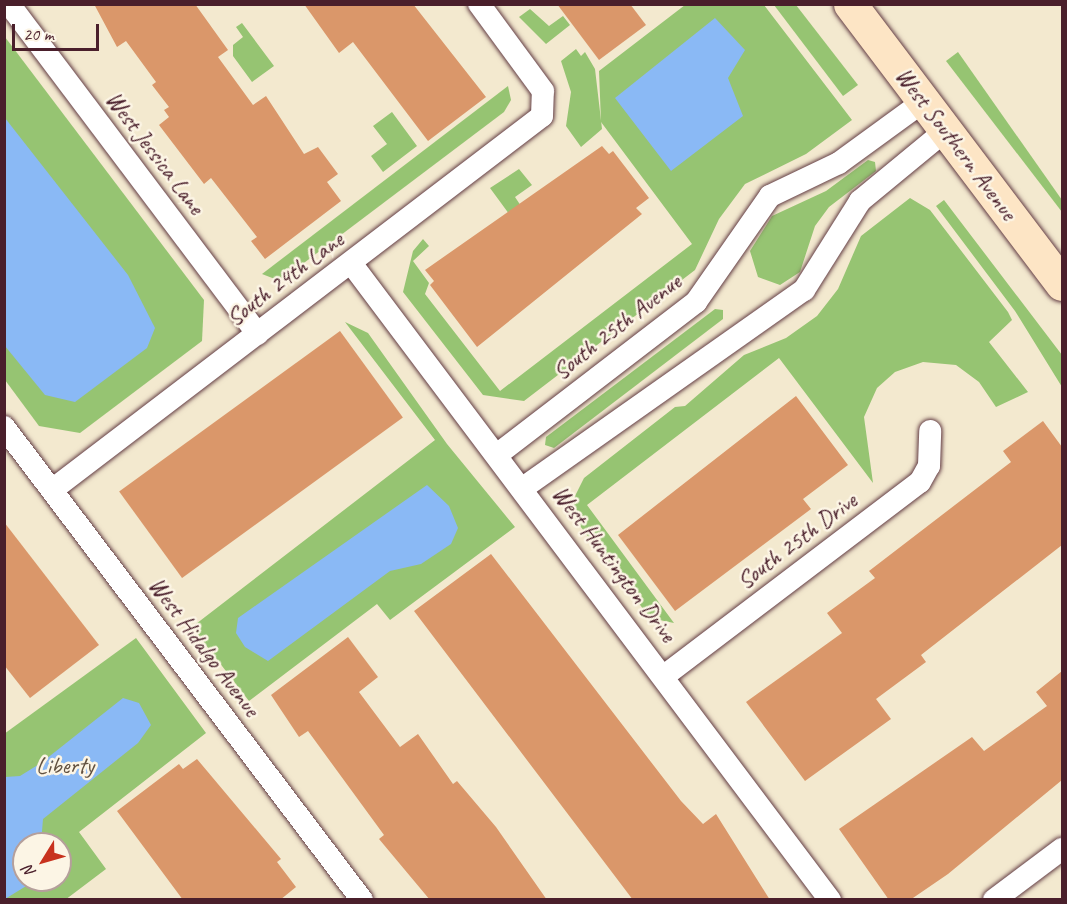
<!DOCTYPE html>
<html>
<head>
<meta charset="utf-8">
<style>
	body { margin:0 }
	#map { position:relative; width:1067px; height:904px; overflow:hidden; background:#f3e9cf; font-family:Caveat,sans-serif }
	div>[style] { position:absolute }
	.green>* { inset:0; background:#96c472 }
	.water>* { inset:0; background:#8ab9f5 }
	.building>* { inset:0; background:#da976a; transform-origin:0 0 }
	.roads { filter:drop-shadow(0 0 2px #633d44) drop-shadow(0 0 2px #633d44) }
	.street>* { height:22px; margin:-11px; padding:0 11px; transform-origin:11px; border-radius:11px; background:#fff }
	.secondary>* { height:33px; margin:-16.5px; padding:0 16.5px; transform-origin:16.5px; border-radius:16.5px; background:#fde5c5 }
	span { translate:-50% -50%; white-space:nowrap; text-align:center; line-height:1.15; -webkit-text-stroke:5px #fcf5e5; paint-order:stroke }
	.street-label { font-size:24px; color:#4a1f2b }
	.park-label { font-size:24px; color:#615140 }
	.frame { position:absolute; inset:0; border:6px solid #4a1f2b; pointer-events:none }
	.north { position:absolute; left:12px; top:832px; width:60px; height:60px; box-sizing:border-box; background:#fcf5e5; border:2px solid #b59f9b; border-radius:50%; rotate:233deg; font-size:16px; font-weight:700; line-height:24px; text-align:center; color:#4a1f2b }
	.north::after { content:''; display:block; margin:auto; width:21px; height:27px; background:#c8321e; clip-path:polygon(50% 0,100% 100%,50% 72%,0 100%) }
	.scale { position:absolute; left:12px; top:24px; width:87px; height:27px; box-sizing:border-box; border:3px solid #4a1f2b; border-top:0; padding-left:8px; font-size:18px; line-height:21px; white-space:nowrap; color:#4a1f2b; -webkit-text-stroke:4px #fcf5e5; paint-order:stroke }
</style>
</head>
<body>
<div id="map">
	<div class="green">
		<i style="clip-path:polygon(685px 5px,764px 5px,852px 120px,806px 154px,745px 184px,719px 219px,695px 270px,524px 401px,483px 395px,403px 292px,413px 251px,423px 239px,429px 246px,413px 261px,429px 283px,425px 294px,500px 391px,692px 244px,601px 122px,599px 71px)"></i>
		<i style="clip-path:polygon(774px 5px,796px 5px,858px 85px,843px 96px)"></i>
		<i style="clip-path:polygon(530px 9px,549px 26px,563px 16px,570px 25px,546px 44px,519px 17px)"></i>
		<i style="clip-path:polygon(242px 23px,274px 66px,252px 82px,233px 56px,233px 45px,243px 37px,236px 27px)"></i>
		<i style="clip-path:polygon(5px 37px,204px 300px,202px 341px,80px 433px,39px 426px,5px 380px)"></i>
		<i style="clip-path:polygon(576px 49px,581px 56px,585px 52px,595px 69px,602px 129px,581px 147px,566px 126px,571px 92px,561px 61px)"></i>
		<i style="clip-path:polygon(958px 52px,1062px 200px,1062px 212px,946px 61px)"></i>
		<i style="clip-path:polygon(508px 86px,511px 100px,504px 112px,280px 281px,262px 274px)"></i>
		<i style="clip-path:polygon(392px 112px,417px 146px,383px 172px,371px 156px,387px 144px,373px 126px)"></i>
		<i style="clip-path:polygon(868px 160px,875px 162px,876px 171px,829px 207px,815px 226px,800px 272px,780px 285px,758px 277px,750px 251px,772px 216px,826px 191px)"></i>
		<i style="clip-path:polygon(519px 169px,532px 185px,515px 197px,523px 209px,512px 218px,490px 188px)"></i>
		<i style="clip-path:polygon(910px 198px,930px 210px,1008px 312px,1012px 320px,989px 342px,1028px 392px,996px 407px,979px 382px,956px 365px,923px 362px,895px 372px,877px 388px,864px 417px,873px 483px,779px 358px,587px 505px,674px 623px,650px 618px,568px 510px,584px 478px,675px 407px,685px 406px,744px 355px,786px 338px,817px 316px,838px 289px,861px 236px)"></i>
		<i style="clip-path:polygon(944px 200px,1062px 355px,1062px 387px,1015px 311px,936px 206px)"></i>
		<i style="clip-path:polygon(715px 309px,723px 310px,723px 319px,554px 448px,545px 445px,546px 437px)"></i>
		<i style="clip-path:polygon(345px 322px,368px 333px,447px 444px,515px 527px,390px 620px,377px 604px,249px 701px,192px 627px,435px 440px)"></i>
		<i style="clip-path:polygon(evenodd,136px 638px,206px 733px,79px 832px,106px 869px,65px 900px,5px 899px,4px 734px,136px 638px,24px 844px,60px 844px,60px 880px,24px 880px,24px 844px)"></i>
	</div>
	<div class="water">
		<i style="clip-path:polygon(715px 18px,745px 50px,728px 78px,743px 116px,671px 171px,615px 98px)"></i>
		<i style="clip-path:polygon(5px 118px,128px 275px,155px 328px,147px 348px,75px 402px,45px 395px,5px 346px)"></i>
		<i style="clip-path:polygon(427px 485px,449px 506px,458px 528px,451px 544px,421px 564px,390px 571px,268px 661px,245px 647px,236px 633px,238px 618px)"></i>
		<i style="clip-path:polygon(123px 698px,139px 703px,151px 725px,138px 743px,43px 819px,41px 844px,24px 844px,24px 880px,36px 880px,5px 899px,5px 777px,20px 776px,41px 763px)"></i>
	</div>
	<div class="building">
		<i style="clip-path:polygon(94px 4px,195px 4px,228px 50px,218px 57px,253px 105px,266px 96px,304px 154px,318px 147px,338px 174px,327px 182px,341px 201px,265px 259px,251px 241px,257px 237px,211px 178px,204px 184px,159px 125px,169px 117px,164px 110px,169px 107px,152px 85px,156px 82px,126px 41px,117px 47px)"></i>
		<i style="clip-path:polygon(304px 4px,413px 4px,486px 97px,428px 141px,353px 42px,339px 53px)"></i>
		<i style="clip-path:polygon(557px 4px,630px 4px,646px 25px,599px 60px)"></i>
		<i style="clip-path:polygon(602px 146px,609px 154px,613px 151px,649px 198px,636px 208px,642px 214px,477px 347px,430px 285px,434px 281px,425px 270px)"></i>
		<i style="left:340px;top:331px;width:107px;height:273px;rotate:54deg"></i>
		<i style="clip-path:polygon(796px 396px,848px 465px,803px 499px,811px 509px,675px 611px,618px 535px)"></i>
		<i style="clip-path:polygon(1043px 421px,1062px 447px,1062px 545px,921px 655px,926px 662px,876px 699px,891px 719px,805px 781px,746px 702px,842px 633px,827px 613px,875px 578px,869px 571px,1011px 462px,1003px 451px)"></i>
		<i style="clip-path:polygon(4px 522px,99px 645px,30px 698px,4px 665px)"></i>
		<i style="clip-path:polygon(491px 554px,681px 801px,703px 824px,716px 814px,770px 900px,633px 900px,414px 611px)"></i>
		<i style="clip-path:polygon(348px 637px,378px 677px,359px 692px,400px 747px,418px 734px,453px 784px,457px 781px,496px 827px,547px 900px,430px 900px,379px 839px,384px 835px,308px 731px,299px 737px,271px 695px)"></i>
		<i style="clip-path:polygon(1062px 671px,1062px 780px,948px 874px,910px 900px,889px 900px,839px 829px,972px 737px,984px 751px,1047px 706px,1036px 692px)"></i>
		<i style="clip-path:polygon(197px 759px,281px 859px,277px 862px,296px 887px,280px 900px,183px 900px,117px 811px,179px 764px,183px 769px)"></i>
	</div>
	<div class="roads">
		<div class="street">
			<i style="left:9px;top:4px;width:413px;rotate:53deg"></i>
			<i style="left:351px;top:263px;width:797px;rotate:53.06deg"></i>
			<i style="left:4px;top:427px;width:593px;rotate:52.88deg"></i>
			<i style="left:498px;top:454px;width:250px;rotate:-37.5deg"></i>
			<i style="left:696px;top:302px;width:129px;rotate:-55.1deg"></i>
			<i style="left:770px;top:196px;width:76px;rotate:-25.6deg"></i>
			<i style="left:839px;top:163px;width:105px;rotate:-36.1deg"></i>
			<i style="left:523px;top:488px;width:344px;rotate:-35.2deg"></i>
			<i style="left:804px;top:290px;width:105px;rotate:-57.8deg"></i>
			<i style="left:860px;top:201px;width:110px;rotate:-39.5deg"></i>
			<i style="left:52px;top:490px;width:616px;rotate:-37.35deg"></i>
			<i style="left:542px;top:116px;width:25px;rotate:-88deg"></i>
			<i style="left:543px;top:91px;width:108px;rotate:-126.3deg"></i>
			<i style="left:664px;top:676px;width:321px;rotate:-37.2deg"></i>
			<i style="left:920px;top:482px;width:18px;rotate:-61deg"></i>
			<i style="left:929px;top:466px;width:35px;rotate:-88deg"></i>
			<i style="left:994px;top:900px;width:85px;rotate:-36.9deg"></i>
		</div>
		<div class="secondary">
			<i style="left:850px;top:4px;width:351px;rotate:52.9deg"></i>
		</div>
	</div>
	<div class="street-label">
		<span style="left:956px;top:144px;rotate:53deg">West Southern Avenue</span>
		<span style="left:155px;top:153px;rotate:53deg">West Jessica Lane</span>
		<span style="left:285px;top:279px;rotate:-37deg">South 24th Lane</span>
		<span style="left:617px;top:327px;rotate:-38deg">South 25th Avenue</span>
		<span style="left:797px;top:541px;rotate:-37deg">South 25th Drive</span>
		<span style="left:614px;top:564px;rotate:53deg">West Huntington Drive</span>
		<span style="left:204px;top:647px;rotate:53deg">West Hidalgo Avenue</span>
	</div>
	<div class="park-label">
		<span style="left:65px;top:766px">Liberty</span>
	</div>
	<div class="frame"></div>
	<div class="north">N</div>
	<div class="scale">20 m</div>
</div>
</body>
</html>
